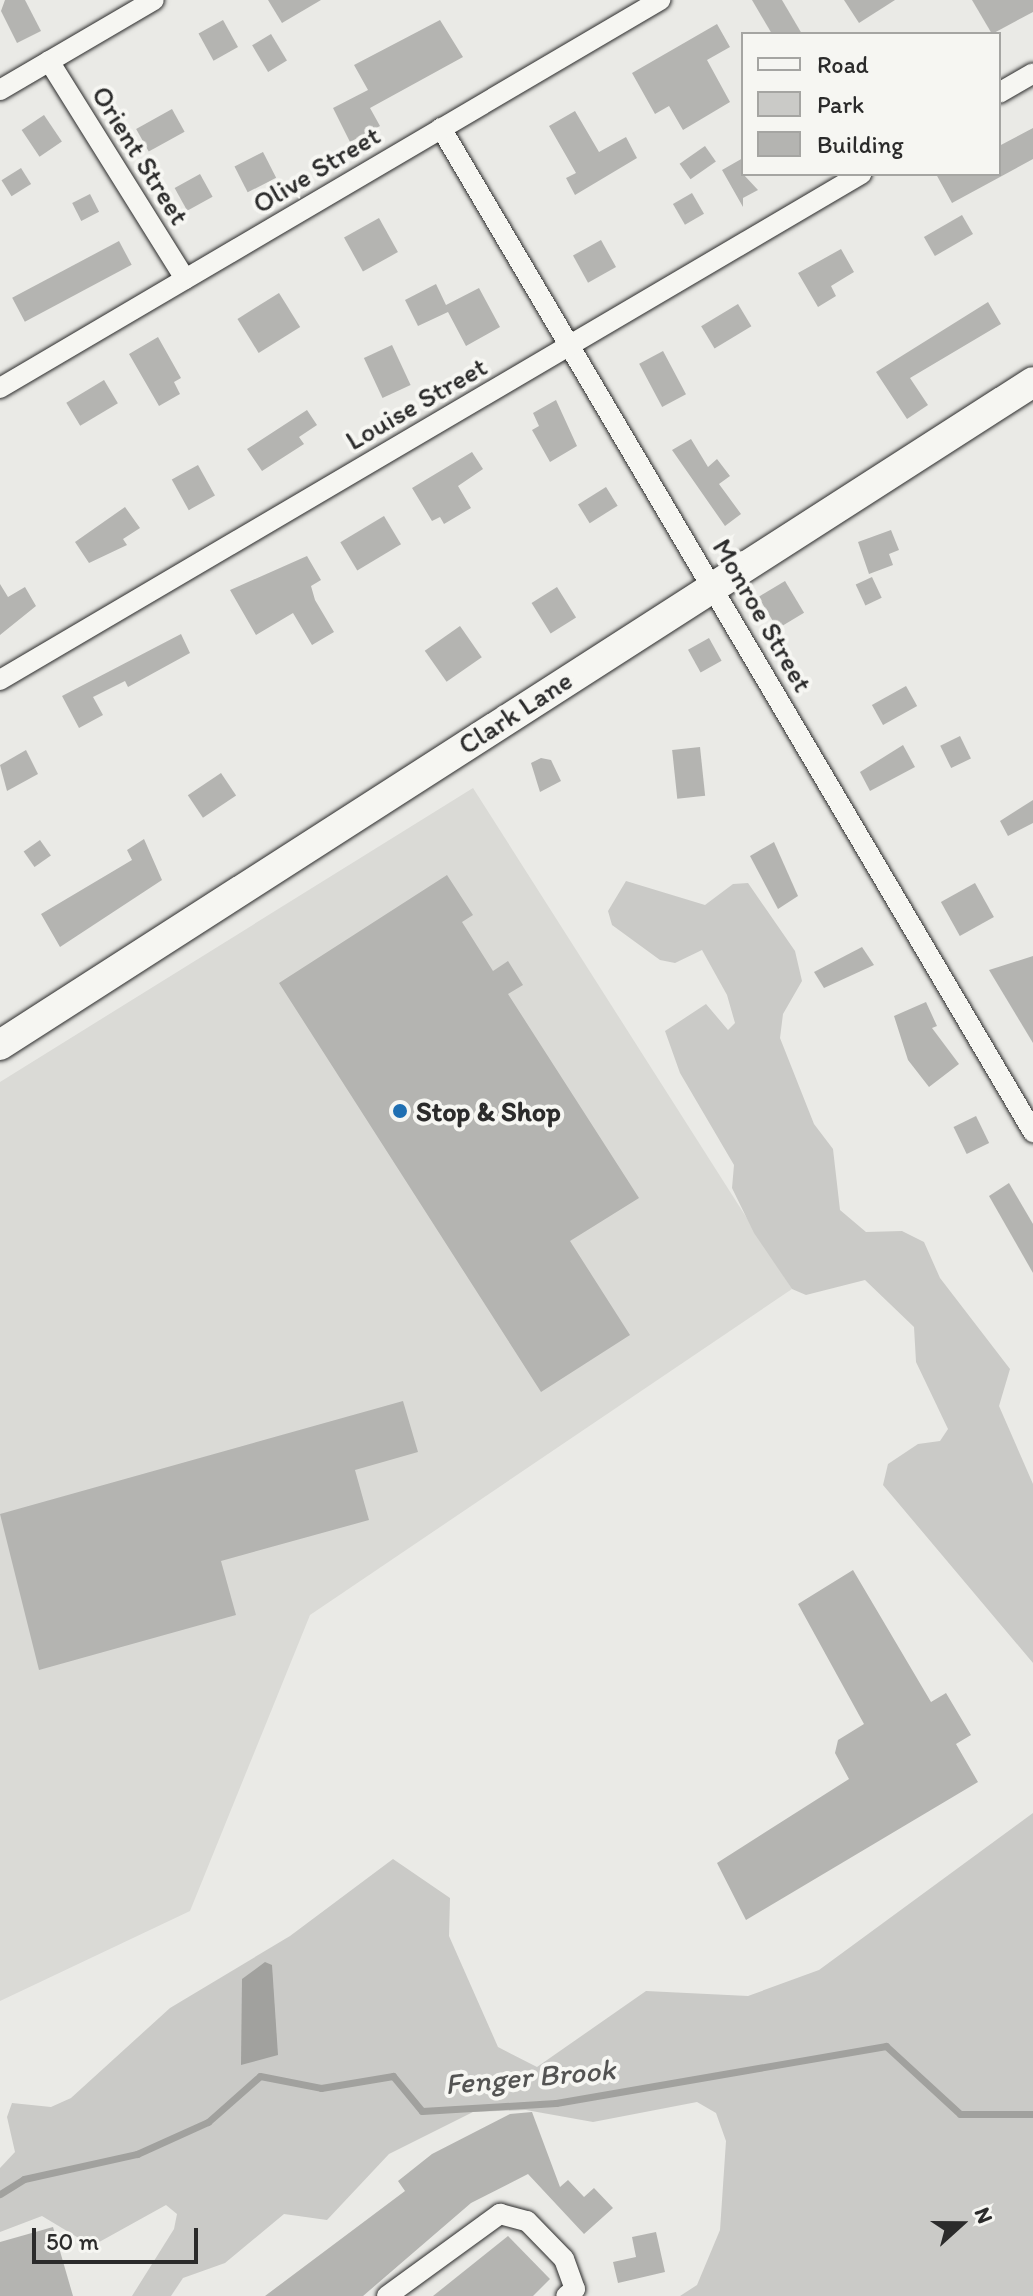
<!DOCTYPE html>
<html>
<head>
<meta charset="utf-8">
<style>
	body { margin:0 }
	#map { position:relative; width:1033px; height:2296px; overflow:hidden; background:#eaeae6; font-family:Itim,sans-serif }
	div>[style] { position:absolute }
	.built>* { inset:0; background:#dadad6 }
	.green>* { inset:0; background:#cacac7 }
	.water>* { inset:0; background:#a1a19e }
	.stream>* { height:7px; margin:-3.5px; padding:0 3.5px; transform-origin:3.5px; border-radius:3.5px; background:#a1a19e }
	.building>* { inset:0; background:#b4b4b1; transform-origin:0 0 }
	.roads { filter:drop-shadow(0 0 2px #2b2b2b) drop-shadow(0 0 2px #2b2b2b) }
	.street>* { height:20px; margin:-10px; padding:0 10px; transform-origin:10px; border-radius:10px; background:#f6f6f2 }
	.secondary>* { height:30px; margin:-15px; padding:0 15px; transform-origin:15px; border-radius:15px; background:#f6f6f2 }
	.dots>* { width:22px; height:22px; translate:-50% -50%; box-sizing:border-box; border:4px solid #f6f6f2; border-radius:50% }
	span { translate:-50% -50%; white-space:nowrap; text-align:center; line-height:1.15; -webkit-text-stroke:8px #f6f6f2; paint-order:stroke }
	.street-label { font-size:28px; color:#2b2b2b }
	.poi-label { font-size:28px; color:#2b2b2b; font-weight:700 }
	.left { translate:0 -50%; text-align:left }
	.water-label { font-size:30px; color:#545453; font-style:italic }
	.legend { position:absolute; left:741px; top:32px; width:260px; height:144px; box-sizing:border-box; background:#f6f6f2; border:2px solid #a5a5a2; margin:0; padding:10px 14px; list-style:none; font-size:24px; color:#2b2b2b }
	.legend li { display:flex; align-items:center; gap:16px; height:40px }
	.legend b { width:40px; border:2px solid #a5a5a2 }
	.north { position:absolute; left:921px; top:2184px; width:80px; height:80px; -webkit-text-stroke:6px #f6f6f2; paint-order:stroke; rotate:69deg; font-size:22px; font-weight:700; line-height:32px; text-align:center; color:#2b2b2b }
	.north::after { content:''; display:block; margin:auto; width:28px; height:36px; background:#2b2b2b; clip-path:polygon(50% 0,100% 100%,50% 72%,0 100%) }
	.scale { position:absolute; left:32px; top:2228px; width:166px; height:36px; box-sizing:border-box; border:4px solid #2b2b2b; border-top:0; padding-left:10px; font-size:24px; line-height:28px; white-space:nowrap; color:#2b2b2b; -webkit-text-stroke:6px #f6f6f2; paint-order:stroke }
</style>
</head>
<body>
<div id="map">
	<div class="built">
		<i style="clip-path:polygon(473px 788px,792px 1289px,310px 1615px,190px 1911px,0 2001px,0 1082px)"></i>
	</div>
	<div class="green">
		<i style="clip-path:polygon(626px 881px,705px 905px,733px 884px,748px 883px,795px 951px,802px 981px,783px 1014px,780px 1038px,814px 1124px,833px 1149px,840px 1210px,866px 1232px,902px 1231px,924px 1242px,940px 1278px,1010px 1369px,999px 1406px,1033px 1484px,1033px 1663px,883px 1485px,888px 1464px,918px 1444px,940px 1441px,948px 1429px,916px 1362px,914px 1327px,865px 1280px,806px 1295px,792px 1289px,754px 1233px,732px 1188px,734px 1165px,680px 1073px,665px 1031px,706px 1004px,728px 1030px,735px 1023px,727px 995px,702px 950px,675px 963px,660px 960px,612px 925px,608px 911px)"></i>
		<i style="clip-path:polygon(1033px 1813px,1033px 2296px,680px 2296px,697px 2285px,720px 2230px,726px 2141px,716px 2113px,697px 2102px,593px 2122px,526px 2110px,473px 2112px,389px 2154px,327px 2220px,284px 2214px,225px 2263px,183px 2278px,171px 2296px,132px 2296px,174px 2229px,177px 2214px,166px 2205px,92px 2246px,42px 2216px,0 2232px,0 2168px,15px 2152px,7px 2117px,12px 2103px,51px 2107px,71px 2098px,170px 2008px,290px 1936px,393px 1859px,450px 1898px,449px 1936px,498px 2047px,537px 2067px,646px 1991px,748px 1996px,819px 1970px)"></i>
	</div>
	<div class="water">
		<i style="clip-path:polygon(265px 1962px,272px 1965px,278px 2055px,241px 2065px,242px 1979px)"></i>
	</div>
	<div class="stream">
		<i style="left:0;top:2194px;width:28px;rotate:-32deg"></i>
		<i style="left:24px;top:2179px;width:116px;rotate:-12.5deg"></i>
		<i style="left:137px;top:2154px;width:78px;rotate:-24.3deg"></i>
		<i style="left:208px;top:2122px;width:69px;rotate:-41.5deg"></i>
		<i style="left:260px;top:2076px;width:62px;rotate:11.1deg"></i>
		<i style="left:321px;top:2088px;width:73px;rotate:-9.5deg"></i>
		<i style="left:393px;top:2076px;width:45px;rotate:50.4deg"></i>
		<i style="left:422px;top:2111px;width:134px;rotate:-3.4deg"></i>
		<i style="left:556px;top:2103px;width:335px;rotate:-9.8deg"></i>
		<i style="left:886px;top:2046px;width:100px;rotate:42.6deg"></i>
		<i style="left:960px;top:2114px;width:73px"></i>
	</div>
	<div class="building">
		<i style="clip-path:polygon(5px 0,25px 0,41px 31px,17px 43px,1px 11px)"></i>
		<i style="clip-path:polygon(268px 0,321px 0,282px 23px)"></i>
		<i style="clip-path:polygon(752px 0,782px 0,802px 34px,772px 34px)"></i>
		<i style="clip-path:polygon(844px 0,895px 0,859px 23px)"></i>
		<i style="clip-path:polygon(972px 0,1033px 0,1033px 12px,992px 34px)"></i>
		<i style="left:223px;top:20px;width:31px;height:28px;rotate:61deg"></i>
		<i style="clip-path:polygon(440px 20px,463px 57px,370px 108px,380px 126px,350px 142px,333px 108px,368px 90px,354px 65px)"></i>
		<i style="clip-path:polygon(717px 24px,730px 47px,707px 60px,730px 102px,683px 130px,669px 106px,655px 114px,632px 73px)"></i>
		<i style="left:271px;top:34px;width:31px;height:22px;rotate:59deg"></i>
		<i style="left:172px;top:109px;width:26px;height:41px;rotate:61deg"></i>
		<i style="clip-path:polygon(575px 111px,599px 152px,626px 137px,637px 158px,575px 195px,566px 178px,576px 173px,549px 126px)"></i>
		<i style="left:44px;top:115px;width:32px;height:27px;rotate:56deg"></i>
		<i style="clip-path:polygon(1033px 128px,1033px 159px,952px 203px,936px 174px,999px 174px,999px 146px)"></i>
		<i style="left:705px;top:146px;width:19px;height:31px;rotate:55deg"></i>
		<i style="left:263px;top:152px;width:29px;height:32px;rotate:63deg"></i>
		<i style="clip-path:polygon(743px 158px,743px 174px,758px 190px,743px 198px,743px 207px,722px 170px)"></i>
		<i style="left:21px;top:168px;width:19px;height:23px;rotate:58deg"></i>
		<i style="left:200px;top:174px;width:26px;height:29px;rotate:61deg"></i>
		<i style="left:692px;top:193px;width:24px;height:22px;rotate:60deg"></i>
		<i style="left:90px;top:194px;width:20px;height:20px;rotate:63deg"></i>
		<i style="left:962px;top:215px;width:22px;height:44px;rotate:60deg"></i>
		<i style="left:379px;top:218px;width:39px;height:40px;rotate:61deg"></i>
		<i style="left:601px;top:240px;width:31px;height:32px;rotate:61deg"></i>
		<i style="left:119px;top:241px;width:27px;height:121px;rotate:62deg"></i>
		<i style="clip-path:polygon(841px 249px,854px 272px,831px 286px,836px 296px,818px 307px,798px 273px)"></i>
		<i style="clip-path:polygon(436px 284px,446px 305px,479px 288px,500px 327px,466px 346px,448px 312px,418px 326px,405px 300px)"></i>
		<i style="left:279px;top:293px;width:40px;height:49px;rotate:58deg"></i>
		<i style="clip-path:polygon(988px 302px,1001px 324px,910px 378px,928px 405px,907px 419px,876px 372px)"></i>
		<i style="left:738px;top:304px;width:26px;height:43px;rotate:59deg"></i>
		<i style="clip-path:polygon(158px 337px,181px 378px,174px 382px,180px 394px,159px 406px,129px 354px)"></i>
		<i style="left:392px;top:345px;width:44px;height:31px;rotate:65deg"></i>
		<i style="left:663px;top:351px;width:49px;height:27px;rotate:62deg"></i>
		<i style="left:104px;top:380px;width:27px;height:44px;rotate:59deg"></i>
		<i style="clip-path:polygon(556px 400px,577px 446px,550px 462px,532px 430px,539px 426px,533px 413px)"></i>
		<i style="clip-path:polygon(307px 410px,317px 425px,299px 437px,304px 444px,262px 471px,247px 449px)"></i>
		<i style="clip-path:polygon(691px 439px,708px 467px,717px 459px,730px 476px,719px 484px,741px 514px,725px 526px,672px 450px)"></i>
		<i style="clip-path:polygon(472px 452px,483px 469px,458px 486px,471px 508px,444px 524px,440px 517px,432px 521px,412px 488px)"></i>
		<i style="left:198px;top:465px;width:35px;height:30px;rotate:61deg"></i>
		<i style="left:606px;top:487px;width:22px;height:33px;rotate:58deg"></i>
		<i style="clip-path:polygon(125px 507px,140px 528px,123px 539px,127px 545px,89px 563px,75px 542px)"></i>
		<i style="left:384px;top:516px;width:33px;height:51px;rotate:59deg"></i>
		<i style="clip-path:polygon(891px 530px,899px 550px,889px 554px,893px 565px,869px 574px,858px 542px)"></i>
		<i style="clip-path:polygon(307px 556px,321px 580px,311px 586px,315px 600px,334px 632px,312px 645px,293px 613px,256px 635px,230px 590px)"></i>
		<i style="left:872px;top:577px;width:23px;height:18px;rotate:65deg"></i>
		<i style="left:785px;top:581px;width:37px;height:31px;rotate:59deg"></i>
		<i style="clip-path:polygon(0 584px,8px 597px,25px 587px,36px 606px,0 635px)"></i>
		<i style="left:557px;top:587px;width:36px;height:30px;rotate:58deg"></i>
		<i style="left:460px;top:626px;width:38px;height:43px;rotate:55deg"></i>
		<i style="clip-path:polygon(181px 634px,190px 653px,128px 687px,125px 681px,93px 697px,103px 715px,79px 728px,62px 696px)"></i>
		<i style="left:709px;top:638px;width:26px;height:24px;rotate:61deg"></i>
		<i style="left:906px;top:686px;width:23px;height:39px;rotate:61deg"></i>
		<i style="left:960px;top:736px;width:25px;height:22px;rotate:64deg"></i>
		<i style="clip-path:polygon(903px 745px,915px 767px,870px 791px,860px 772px)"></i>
		<i style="left:700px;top:747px;width:49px;height:28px;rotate:84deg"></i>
		<i style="clip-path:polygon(26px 750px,38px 774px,7px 791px,0 765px)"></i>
		<i style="clip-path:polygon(541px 758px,551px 760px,561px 781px,540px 792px,531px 763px)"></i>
		<i style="left:221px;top:773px;width:27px;height:40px;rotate:56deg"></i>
		<i style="clip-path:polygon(1033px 800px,1033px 823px,1008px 836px,1000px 821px)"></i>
		<i style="clip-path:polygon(144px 839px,162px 880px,60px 947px,41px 914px,132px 860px,127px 850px)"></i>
		<i style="left:40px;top:840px;width:19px;height:20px;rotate:55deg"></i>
		<i style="clip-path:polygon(774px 842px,798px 896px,778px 909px,750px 856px)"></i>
		<i style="clip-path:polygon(447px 875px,473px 915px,462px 922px,493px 971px,508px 961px,523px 985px,508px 994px,639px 1198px,570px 1241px,630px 1335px,541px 1392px,279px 983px)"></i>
		<i style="left:975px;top:883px;width:39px;height:39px;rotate:61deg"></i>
		<i style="clip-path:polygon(862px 947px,874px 965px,824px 988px,814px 972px)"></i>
		<i style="clip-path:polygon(1033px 956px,1033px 1043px,989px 970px)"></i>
		<i style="clip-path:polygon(926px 1002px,937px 1026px,932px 1028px,959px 1064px,929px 1087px,908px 1060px,894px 1016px)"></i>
		<i style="left:976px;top:1116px;width:30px;height:25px;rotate:64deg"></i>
		<i style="clip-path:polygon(1009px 1183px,1033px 1224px,1033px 1273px,989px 1196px)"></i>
		<i style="clip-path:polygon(403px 1401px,418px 1452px,355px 1470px,369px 1520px,221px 1561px,236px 1615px,39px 1670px,0 1514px)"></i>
		<i style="clip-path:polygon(853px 1570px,931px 1702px,946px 1693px,971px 1735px,956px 1744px,978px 1782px,746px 1920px,717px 1863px,849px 1779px,835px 1753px,838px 1740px,864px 1724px,798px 1604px)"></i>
		<i style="clip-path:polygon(532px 2112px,560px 2187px,568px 2180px,584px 2197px,594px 2188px,613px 2208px,584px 2234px,528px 2174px,471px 2203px,363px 2296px,265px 2296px,405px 2191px,398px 2181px,432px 2154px,510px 2114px)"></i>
		<i style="clip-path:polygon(53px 2227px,73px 2296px,0 2296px,0 2242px)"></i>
		<i style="clip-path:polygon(656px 2232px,665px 2272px,618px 2283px,613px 2262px,636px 2257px,632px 2237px)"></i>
		<i style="clip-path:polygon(508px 2236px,550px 2279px,533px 2296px,433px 2296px)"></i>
	</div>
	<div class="roads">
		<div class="street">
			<i style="left:49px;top:61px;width:257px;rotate:58deg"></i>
			<i style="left:0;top:90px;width:178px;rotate:-30.3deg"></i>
			<i style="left:999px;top:93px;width:39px;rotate:-30deg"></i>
			<i style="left:441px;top:128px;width:1166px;rotate:59.47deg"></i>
			<i style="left:0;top:388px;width:766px;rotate:-30.45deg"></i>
			<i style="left:0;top:680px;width:999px;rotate:-30.44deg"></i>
			<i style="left:387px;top:2296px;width:140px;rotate:-36deg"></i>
			<i style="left:500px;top:2214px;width:28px;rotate:15deg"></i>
			<i style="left:527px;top:2221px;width:53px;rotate:45.8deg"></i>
			<i style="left:564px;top:2259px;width:32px;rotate:70deg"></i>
			<i style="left:575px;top:2289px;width:11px;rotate:142deg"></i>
		</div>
		<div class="secondary">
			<i style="left:0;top:1045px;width:1227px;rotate:-32.69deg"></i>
		</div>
	</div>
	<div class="dots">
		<i style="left:400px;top:1111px;background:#1f6fb2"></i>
	</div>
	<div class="street-label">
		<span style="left:141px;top:155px;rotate:58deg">Orient Street</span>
		<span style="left:316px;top:169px;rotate:-31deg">Olive Street</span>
		<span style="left:416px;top:403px;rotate:-30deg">Louise Street</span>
		<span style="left:763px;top:615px;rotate:60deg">Monroe Street</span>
		<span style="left:515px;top:712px;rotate:-33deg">Clark Lane</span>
	</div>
	<div class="poi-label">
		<span class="left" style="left:416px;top:1111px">Stop &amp; Shop</span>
	</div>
	<div class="water-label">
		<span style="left:530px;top:2077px;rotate:-5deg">Fenger Brook</span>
	</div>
	<ul class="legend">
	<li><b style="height:10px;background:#f6f6f2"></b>Road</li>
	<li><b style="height:22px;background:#cacac7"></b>Park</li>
	<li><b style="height:22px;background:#b4b4b1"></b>Building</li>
	</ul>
	<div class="north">N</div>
	<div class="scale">50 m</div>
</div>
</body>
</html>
